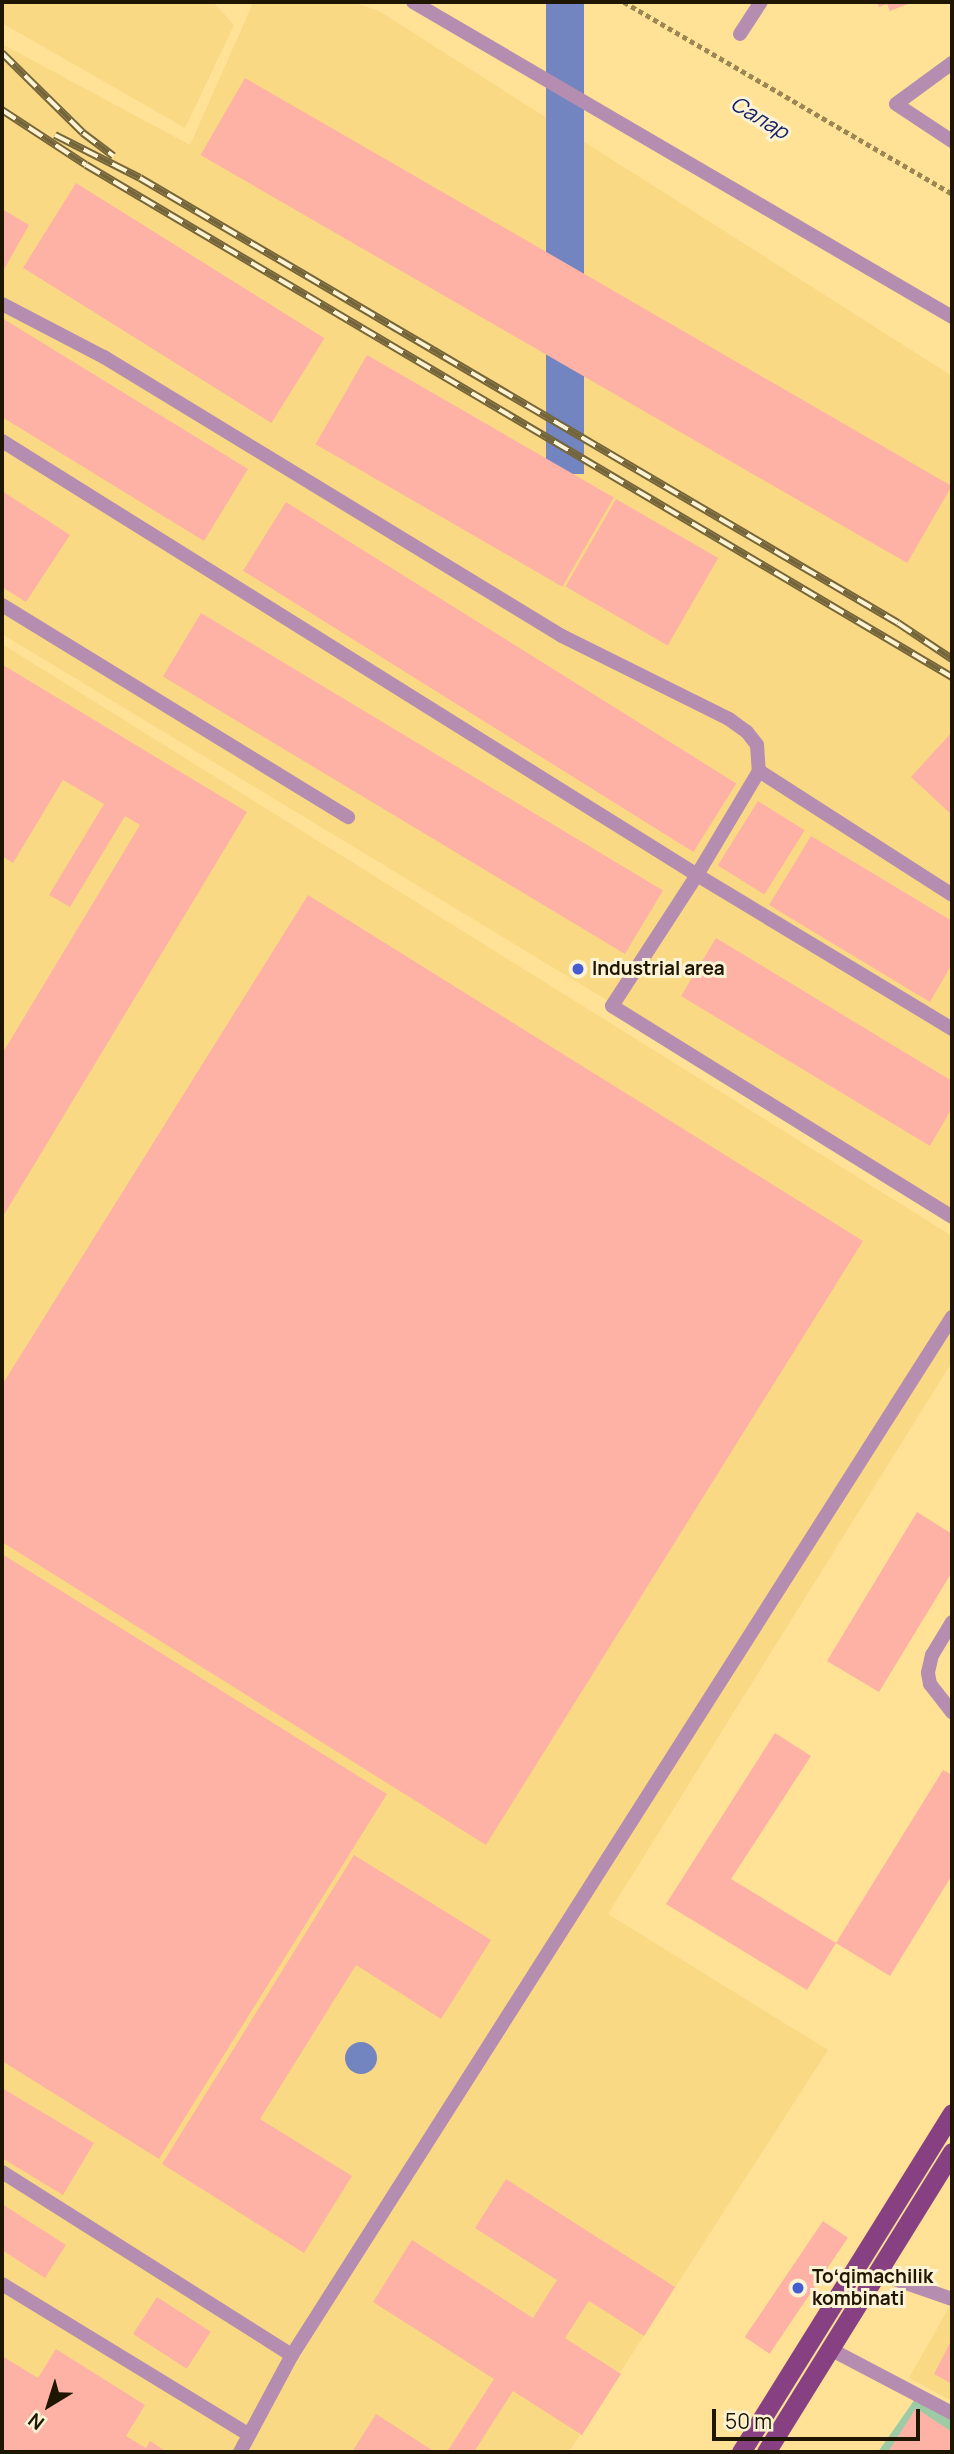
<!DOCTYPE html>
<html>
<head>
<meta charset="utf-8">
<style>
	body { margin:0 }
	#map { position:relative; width:954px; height:2454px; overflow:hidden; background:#ffe296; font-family:Manrope,sans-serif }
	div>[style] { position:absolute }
	.built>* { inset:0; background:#f9d984 }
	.green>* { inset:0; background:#9ccba5 }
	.water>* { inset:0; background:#7285c0; transform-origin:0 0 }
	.round { border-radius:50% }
	.building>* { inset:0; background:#feb2a5; transform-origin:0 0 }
	.path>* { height:4.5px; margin-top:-2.25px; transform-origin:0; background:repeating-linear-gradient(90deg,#9a8753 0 5px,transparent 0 8.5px) }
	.service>* { height:14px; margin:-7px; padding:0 7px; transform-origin:7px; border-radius:7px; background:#b58db0 }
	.primary>* { height:19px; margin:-9.5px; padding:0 9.5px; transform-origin:9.5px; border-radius:9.5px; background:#874182 }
	.rail>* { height:8px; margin-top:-4px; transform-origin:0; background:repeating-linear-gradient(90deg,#fcf2d4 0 16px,#75653b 0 32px); box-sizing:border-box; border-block:2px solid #75653b }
	.dots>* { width:19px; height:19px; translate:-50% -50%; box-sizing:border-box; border:4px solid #fcf2d4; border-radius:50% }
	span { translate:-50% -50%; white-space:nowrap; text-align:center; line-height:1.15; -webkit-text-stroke:6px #fcf2d4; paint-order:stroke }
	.poi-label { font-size:19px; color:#1e1601; font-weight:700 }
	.left { translate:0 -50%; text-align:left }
	.water-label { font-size:21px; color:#152066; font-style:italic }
	.frame { position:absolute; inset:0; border:4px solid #1e1601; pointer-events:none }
	.north { position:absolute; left:14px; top:2370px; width:70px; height:70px; -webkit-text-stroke:5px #fcf2d4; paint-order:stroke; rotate:218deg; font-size:19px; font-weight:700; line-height:28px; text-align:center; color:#1e1601 }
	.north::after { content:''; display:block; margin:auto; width:24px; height:32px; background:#1e1601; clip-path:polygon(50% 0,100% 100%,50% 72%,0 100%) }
	.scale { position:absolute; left:712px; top:2409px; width:208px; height:32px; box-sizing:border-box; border:4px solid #1e1601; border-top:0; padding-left:9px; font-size:21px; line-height:24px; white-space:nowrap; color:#1e1601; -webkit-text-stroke:5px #fcf2d4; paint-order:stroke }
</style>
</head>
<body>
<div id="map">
	<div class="built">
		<i style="clip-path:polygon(2px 2px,213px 2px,234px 25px,185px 128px,2px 23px)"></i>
		<i style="clip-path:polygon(262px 2px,353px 2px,379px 11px,952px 376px,952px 1209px,2px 634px,2px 44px,190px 145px,253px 3px)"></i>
		<i style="clip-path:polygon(2px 644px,952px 1236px,952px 1362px,608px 1914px,828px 2050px,569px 2452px,2px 2452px)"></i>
		<i style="clip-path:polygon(952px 2302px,952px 2401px,909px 2378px)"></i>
	</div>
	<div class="green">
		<i style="clip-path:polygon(915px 2399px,952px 2419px,952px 2452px,878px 2452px)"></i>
	</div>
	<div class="water">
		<i style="left:546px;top:2px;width:38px;height:472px"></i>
		<i class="round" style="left:345px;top:2042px;width:32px;height:32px"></i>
	</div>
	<div class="building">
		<i style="clip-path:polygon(877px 2px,913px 2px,890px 11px,887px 4px,879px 7px)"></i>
		<i style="left:245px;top:78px;width:816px;height:89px;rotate:30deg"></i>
		<i style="left:76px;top:183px;width:293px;height:100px;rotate:32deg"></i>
		<i style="clip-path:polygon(2px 209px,29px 225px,2px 273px)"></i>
		<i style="clip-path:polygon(2px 318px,248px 469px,204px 541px,2px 417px)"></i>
		<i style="left:367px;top:355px;width:285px;height:103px;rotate:30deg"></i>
		<i style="clip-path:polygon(2px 491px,70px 535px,26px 602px,2px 587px)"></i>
		<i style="left:616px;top:499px;width:118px;height:101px;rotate:30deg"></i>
		<i style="left:286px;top:502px;width:531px;height:81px;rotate:32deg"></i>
		<i style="left:201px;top:613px;width:539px;height:74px;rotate:31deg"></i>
		<i style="clip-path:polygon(3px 665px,247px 812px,2px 1218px,2px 1054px,140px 825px,125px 816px,70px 907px,49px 895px,104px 804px,63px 780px,13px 863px,2px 856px)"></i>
		<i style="clip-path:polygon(952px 732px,952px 815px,911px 777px)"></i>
		<i style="left:758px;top:801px;width:55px;height:76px;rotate:32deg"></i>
		<i style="clip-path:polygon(811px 836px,952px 921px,952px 964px,930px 1002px,769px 905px)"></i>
		<i style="clip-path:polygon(308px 895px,863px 1241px,486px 1845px,2px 1542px,2px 1385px)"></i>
		<i style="clip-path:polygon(716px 938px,952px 1081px,952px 1108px,930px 1146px,681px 996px)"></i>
		<i style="clip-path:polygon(917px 1512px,952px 1534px,952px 1572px,879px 1692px,827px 1661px)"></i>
		<i style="clip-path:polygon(2px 1554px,387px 1794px,159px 2159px,2px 2061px)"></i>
		<i style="clip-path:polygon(775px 1733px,811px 1756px,731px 1879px,836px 1943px,807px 1990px,666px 1904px)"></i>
		<i style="clip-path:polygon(943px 1770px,952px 1775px,952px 1875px,890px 1976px,836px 1943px)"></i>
		<i style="clip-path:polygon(354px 1855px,491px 1940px,441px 2019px,356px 1965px,260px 2119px,352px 2176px,304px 2253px,162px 2164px)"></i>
		<i style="clip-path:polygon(2px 2088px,94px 2143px,63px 2195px,2px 2158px)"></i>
		<i style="clip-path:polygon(506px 2179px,675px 2287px,644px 2336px,589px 2301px,565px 2338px,621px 2374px,582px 2435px,513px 2391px,474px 2452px,447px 2452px,494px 2379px,373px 2302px,412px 2240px,533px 2318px,557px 2280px,475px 2228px)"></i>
		<i style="clip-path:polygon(2px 2204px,66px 2245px,45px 2278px,2px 2250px)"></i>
		<i style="left:823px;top:2221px;width:30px;height:140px;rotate:34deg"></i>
		<i style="left:157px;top:2297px;width:64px;height:44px;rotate:33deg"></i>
		<i style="clip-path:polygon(952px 2339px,952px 2384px,934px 2374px)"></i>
		<i style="clip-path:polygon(56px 2349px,145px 2405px,126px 2436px,146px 2448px,150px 2441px,167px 2452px,2px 2452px,2px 2356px,38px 2378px)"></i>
		<i style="clip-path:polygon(916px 2408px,952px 2432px,952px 2452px,888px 2452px)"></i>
		<i style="clip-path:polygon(376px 2414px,435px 2452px,352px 2452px)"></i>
	</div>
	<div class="path">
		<i style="left:624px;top:2px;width:380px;rotate:30.3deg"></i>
	</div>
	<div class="service">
		<i style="left:413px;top:2px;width:624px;rotate:30.3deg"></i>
		<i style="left:740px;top:34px;width:38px;rotate:-57deg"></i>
		<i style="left:952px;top:63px;width:69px;rotate:143.8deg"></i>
		<i style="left:896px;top:104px;width:67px;rotate:33.5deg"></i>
		<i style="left:2px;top:304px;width:115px;rotate:27.5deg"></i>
		<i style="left:104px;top:357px;width:536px;rotate:31.35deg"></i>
		<i style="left:562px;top:636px;width:186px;rotate:26.4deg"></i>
		<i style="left:729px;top:719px;width:22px;rotate:36deg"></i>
		<i style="left:747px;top:732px;width:16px;rotate:52deg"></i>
		<i style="left:757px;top:745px;width:26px;rotate:86deg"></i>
		<i style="left:759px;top:771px;width:121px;rotate:120.8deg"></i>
		<i style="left:697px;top:875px;width:156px;rotate:123deg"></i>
		<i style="left:612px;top:1006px;width:400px;rotate:31.8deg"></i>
		<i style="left:2px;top:441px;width:819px;rotate:31.98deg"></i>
		<i style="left:697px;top:875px;width:298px;rotate:31.1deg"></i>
		<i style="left:2px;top:605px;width:406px;rotate:31.5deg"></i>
		<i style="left:759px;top:771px;width:229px;rotate:32.7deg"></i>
		<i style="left:952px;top:1622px;width:39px;rotate:121deg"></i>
		<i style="left:932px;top:1655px;width:18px;rotate:103deg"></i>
		<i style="left:928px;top:1673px;width:11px;rotate:80deg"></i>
		<i style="left:930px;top:1684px;width:36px;rotate:52deg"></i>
		<i style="left:2px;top:2172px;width:343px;rotate:32.3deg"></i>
		<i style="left:877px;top:2273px;width:79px;rotate:19.1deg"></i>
		<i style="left:2px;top:2284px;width:289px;rotate:31.4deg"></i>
		<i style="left:830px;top:2349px;width:138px;rotate:27.7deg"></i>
		<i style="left:240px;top:2452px;width:110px;rotate:-61.8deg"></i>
		<i style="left:292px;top:2355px;width:1230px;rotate:-57.55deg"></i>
	</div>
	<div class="primary">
		<i style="left:741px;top:2452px;width:399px;rotate:-58.1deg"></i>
		<i style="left:766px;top:2452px;width:353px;rotate:-58.2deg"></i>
	</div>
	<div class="rail">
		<i style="left:2px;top:53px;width:114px;rotate:44.6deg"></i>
		<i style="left:83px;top:133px;width:38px;rotate:37deg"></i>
		<i style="left:2px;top:110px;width:100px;rotate:33.2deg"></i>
		<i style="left:86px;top:165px;width:1006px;rotate:30.59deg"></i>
		<i style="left:55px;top:135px;width:95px;rotate:26.8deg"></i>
		<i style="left:140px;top:178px;width:879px;rotate:30.42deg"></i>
		<i style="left:898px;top:623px;width:65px;rotate:33.7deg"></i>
	</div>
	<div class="dots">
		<i style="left:578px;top:969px;background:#445dd1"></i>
		<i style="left:798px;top:2288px;background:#445dd1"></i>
	</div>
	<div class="poi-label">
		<span class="left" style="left:592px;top:969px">Industrial area</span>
		<span class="left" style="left:812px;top:2288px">Toʻqimachilik<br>kombinati</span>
	</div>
	<div class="water-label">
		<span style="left:760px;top:117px;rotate:31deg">Салар</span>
	</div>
	<div class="frame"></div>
	<div class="north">N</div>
	<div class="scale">50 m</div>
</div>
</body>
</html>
